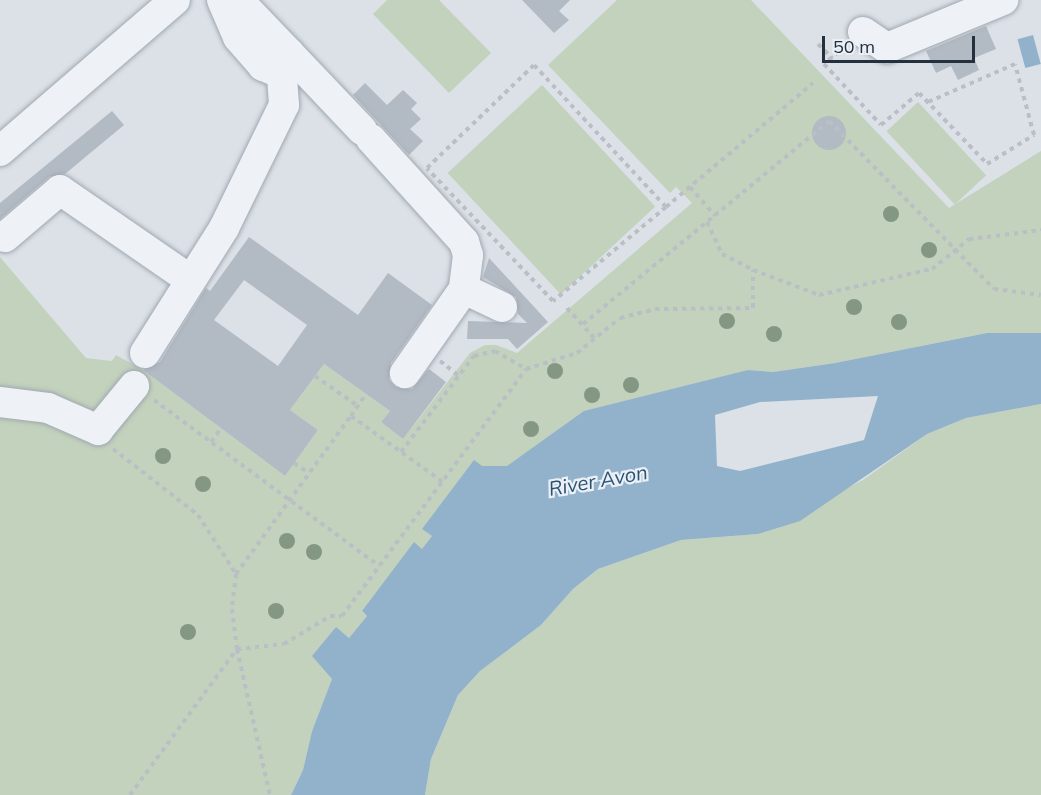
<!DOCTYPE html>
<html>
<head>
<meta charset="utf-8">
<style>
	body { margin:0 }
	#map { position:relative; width:1041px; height:795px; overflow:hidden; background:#dbe1e7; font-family:Mulish,sans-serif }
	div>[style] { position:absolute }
	.green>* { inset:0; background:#c3d2bc; transform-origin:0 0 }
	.water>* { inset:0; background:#92b2cb; transform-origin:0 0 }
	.building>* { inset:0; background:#b2bac4 }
	.round { border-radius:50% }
	.path>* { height:4px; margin-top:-2px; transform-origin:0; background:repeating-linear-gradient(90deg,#b9bfc5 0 4.5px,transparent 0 9px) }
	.roads { filter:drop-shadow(0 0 2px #a0a8b1) drop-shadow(0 0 2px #a0a8b1) }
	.minor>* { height:30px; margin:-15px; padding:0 15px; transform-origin:15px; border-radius:15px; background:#eef1f5 }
	.trees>* { width:16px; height:16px; margin:-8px; border-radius:50%; background:#849782 }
	span { translate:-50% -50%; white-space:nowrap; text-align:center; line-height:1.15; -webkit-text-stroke:4.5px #eaf0f5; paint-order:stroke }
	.water-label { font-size:20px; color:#2b5275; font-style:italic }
	.scale { position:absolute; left:822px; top:36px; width:153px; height:27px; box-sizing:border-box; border:3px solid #24303e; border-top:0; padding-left:8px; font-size:18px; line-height:21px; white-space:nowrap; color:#24303e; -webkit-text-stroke:4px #eaf0f5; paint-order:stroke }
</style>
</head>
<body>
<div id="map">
	<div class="green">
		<i style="clip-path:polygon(387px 0,439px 0,491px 53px,449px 93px,373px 14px)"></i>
		<i style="clip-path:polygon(617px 0,751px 0,949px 208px,1041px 151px,1041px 333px,987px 333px,835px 363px,773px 372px,748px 370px,523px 455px,507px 466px,482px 466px,423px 529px,432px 536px,422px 550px,414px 543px,362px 612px,367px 616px,349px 638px,335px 627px,332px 679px,312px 731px,303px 770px,291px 795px,0 795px,0 257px,86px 358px,112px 361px,116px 355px,143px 370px,285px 476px,318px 430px,290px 410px,324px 364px,390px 411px,381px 422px,403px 439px,470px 353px,485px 345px,496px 345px,517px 353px,692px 203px,676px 187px,670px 193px,548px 65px)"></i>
		<i style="left:542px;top:85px;width:166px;height:129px;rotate:47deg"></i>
		<i style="left:918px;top:102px;width:100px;height:43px;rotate:47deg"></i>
		<i style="clip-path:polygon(1041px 404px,1041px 795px,425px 795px,431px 759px,458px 695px,480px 671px,541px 625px,573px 589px,598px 569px,681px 540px,758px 534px,863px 480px,927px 434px,966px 418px)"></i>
	</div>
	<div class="water">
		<i style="left:1033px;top:35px;width:30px;height:16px;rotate:75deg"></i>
		<i style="clip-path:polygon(evenodd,987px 333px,1041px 333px,1041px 404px,966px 418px,927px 434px,800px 521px,758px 534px,681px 540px,598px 569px,573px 589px,541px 625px,480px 671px,458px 695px,431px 759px,425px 795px,291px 795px,303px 770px,312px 731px,332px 679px,312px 656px,336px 627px,349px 638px,367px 616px,362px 611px,414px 542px,422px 549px,432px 536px,422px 529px,474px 460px,482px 466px,507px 466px,584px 411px,748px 370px,773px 372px,835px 363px,987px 333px,878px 396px,864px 440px,740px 471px,717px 466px,715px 415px,760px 402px,878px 396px)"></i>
	</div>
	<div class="building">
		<i style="clip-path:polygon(522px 0,570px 0,559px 11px,569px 20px,554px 33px)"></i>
		<i style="clip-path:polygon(986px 26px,996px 49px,974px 58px,979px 70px,958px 80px,951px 66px,936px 73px,926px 51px)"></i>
		<i style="clip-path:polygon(365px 83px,387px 105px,403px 90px,417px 103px,411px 109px,421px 119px,410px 129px,423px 141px,409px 155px,353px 95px)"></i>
		<i style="clip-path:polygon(112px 111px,124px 125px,65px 174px,49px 177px,0 219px,0 203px)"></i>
		<i class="round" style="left:812px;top:116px;width:34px;height:34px"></i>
		<i style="clip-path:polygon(evenodd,249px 237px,358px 315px,388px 273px,432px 305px,391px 363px,389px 380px,396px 387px,412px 389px,429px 369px,446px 382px,403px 439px,381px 422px,390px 411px,324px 364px,290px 410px,318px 430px,285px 476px,143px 370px,160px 362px,206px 288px,210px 291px,249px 237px,244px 280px,307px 325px,278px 366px,214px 320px,244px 280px)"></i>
		<i style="clip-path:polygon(489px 258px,548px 322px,517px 349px,508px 339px,467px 339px,468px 321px,527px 323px,518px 314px,516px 297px,483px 277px)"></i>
	</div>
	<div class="path">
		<i style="left:818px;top:44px;width:20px;rotate:45deg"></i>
		<i style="left:846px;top:46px;width:28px;rotate:141deg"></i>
		<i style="left:824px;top:64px;width:83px;rotate:46.9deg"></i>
		<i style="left:881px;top:125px;width:50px;rotate:-40.1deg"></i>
		<i style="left:919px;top:93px;width:98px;rotate:46.2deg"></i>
		<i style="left:987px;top:164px;width:55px;rotate:-31.7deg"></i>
		<i style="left:1034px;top:135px;width:73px;rotate:-105deg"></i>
		<i style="left:1015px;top:64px;width:95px;rotate:156.4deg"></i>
		<i style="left:534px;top:65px;width:194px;rotate:47.1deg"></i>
		<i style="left:666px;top:207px;width:147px;rotate:140.2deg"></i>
		<i style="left:553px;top:301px;width:183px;rotate:-133.5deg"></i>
		<i style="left:427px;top:168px;width:149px;rotate:-43.9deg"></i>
		<i style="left:690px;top:187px;width:38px;rotate:49deg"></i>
		<i style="left:666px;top:207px;width:192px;rotate:-40.1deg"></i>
		<i style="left:707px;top:222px;width:35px;rotate:65deg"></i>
		<i style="left:722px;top:254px;width:35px;rotate:27deg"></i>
		<i style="left:567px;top:308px;width:42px;rotate:47.9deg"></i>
		<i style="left:583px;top:324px;width:319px;rotate:-39.5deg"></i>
		<i style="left:829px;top:121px;width:235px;rotate:45.5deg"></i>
		<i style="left:994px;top:289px;width:47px;rotate:7.3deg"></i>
		<i style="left:440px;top:361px;width:24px;rotate:38deg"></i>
		<i style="left:315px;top:376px;width:52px;rotate:34.9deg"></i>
		<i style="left:154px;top:400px;width:280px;rotate:36.4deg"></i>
		<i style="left:351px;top:416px;width:27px;rotate:-56deg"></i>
		<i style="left:211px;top:442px;width:17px;rotate:-54deg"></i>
		<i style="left:113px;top:449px;width:108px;rotate:37.8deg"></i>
		<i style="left:198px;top:515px;width:70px;rotate:57.2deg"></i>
		<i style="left:236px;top:574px;width:35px;rotate:97deg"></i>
		<i style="left:232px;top:609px;width:40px;rotate:82.9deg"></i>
		<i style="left:237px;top:649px;width:150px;rotate:77.3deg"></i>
		<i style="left:401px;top:452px;width:121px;rotate:-52.8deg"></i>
		<i style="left:474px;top:356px;width:22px;rotate:-13deg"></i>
		<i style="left:495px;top:351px;width:36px;rotate:30deg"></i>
		<i style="left:294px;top:463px;width:18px;rotate:34deg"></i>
		<i style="left:236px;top:574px;width:195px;rotate:-54deg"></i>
		<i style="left:351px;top:416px;width:113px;rotate:35.7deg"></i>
		<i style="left:130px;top:795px;width:181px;rotate:-53.8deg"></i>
		<i style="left:237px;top:649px;width:47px;rotate:-6.1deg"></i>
		<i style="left:284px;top:644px;width:54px;rotate:-31.3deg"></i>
		<i style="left:330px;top:616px;width:12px"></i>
		<i style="left:342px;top:616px;width:308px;rotate:-53.3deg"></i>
		<i style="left:526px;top:369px;width:53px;rotate:-17.4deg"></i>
		<i style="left:577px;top:353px;width:55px;rotate:-39.1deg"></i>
		<i style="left:620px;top:318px;width:36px;rotate:-14deg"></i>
		<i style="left:655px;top:309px;width:98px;rotate:-0.6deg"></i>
		<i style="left:753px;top:308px;width:38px;rotate:-90deg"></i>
		<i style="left:753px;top:270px;width:71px;rotate:20.7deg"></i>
		<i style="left:819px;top:295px;width:116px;rotate:-13deg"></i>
		<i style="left:932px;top:269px;width:48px;rotate:-39deg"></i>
		<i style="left:969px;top:239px;width:73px;rotate:-7.1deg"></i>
	</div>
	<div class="roads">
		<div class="minor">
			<i style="left:238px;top:0;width:74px;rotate:46.1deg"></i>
			<i style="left:289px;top:53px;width:19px;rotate:108deg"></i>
			<i style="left:863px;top:32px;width:29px;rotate:34deg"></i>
			<i style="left:887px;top:48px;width:126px;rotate:-22.5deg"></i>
			<i style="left:289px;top:53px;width:106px;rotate:46.5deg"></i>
			<i style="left:371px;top:139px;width:139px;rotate:47.9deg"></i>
			<i style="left:464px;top:242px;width:14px;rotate:73deg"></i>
			<i style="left:468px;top:255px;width:34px;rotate:97deg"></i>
			<i style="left:464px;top:289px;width:103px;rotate:125.1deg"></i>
			<i style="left:0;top:151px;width:231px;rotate:-40.8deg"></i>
			<i style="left:5px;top:237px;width:72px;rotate:-40.5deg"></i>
			<i style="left:60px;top:190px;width:157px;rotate:34.6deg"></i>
			<i style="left:464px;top:289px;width:42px;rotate:25.3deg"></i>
			<i style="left:145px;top:353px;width:148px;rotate:-57.7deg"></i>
			<i style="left:224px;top:228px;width:137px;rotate:-64deg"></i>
			<i style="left:284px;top:105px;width:31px;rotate:-94deg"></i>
			<i style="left:282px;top:74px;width:21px;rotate:-157deg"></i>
			<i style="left:263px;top:66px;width:38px;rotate:-131deg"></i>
			<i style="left:238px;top:37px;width:40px;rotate:-113.4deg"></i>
			<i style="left:0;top:402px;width:48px;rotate:7.1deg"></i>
			<i style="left:48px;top:408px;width:55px;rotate:23.7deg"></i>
			<i style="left:98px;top:430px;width:57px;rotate:-50.7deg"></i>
		</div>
	</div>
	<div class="trees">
		<i style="left:891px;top:214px"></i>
		<i style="left:929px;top:250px"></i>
		<i style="left:854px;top:307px"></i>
		<i style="left:727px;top:321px"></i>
		<i style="left:899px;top:322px"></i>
		<i style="left:774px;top:334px"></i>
		<i style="left:555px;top:371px"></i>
		<i style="left:631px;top:385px"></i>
		<i style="left:592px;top:395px"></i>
		<i style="left:531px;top:429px"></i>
		<i style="left:163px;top:456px"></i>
		<i style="left:203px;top:484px"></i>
		<i style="left:287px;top:541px"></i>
		<i style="left:314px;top:552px"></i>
		<i style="left:276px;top:611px"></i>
		<i style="left:188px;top:632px"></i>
	</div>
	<div class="water-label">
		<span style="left:598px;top:480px;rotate:-10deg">River Avon</span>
	</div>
	<div class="scale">50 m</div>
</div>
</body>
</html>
